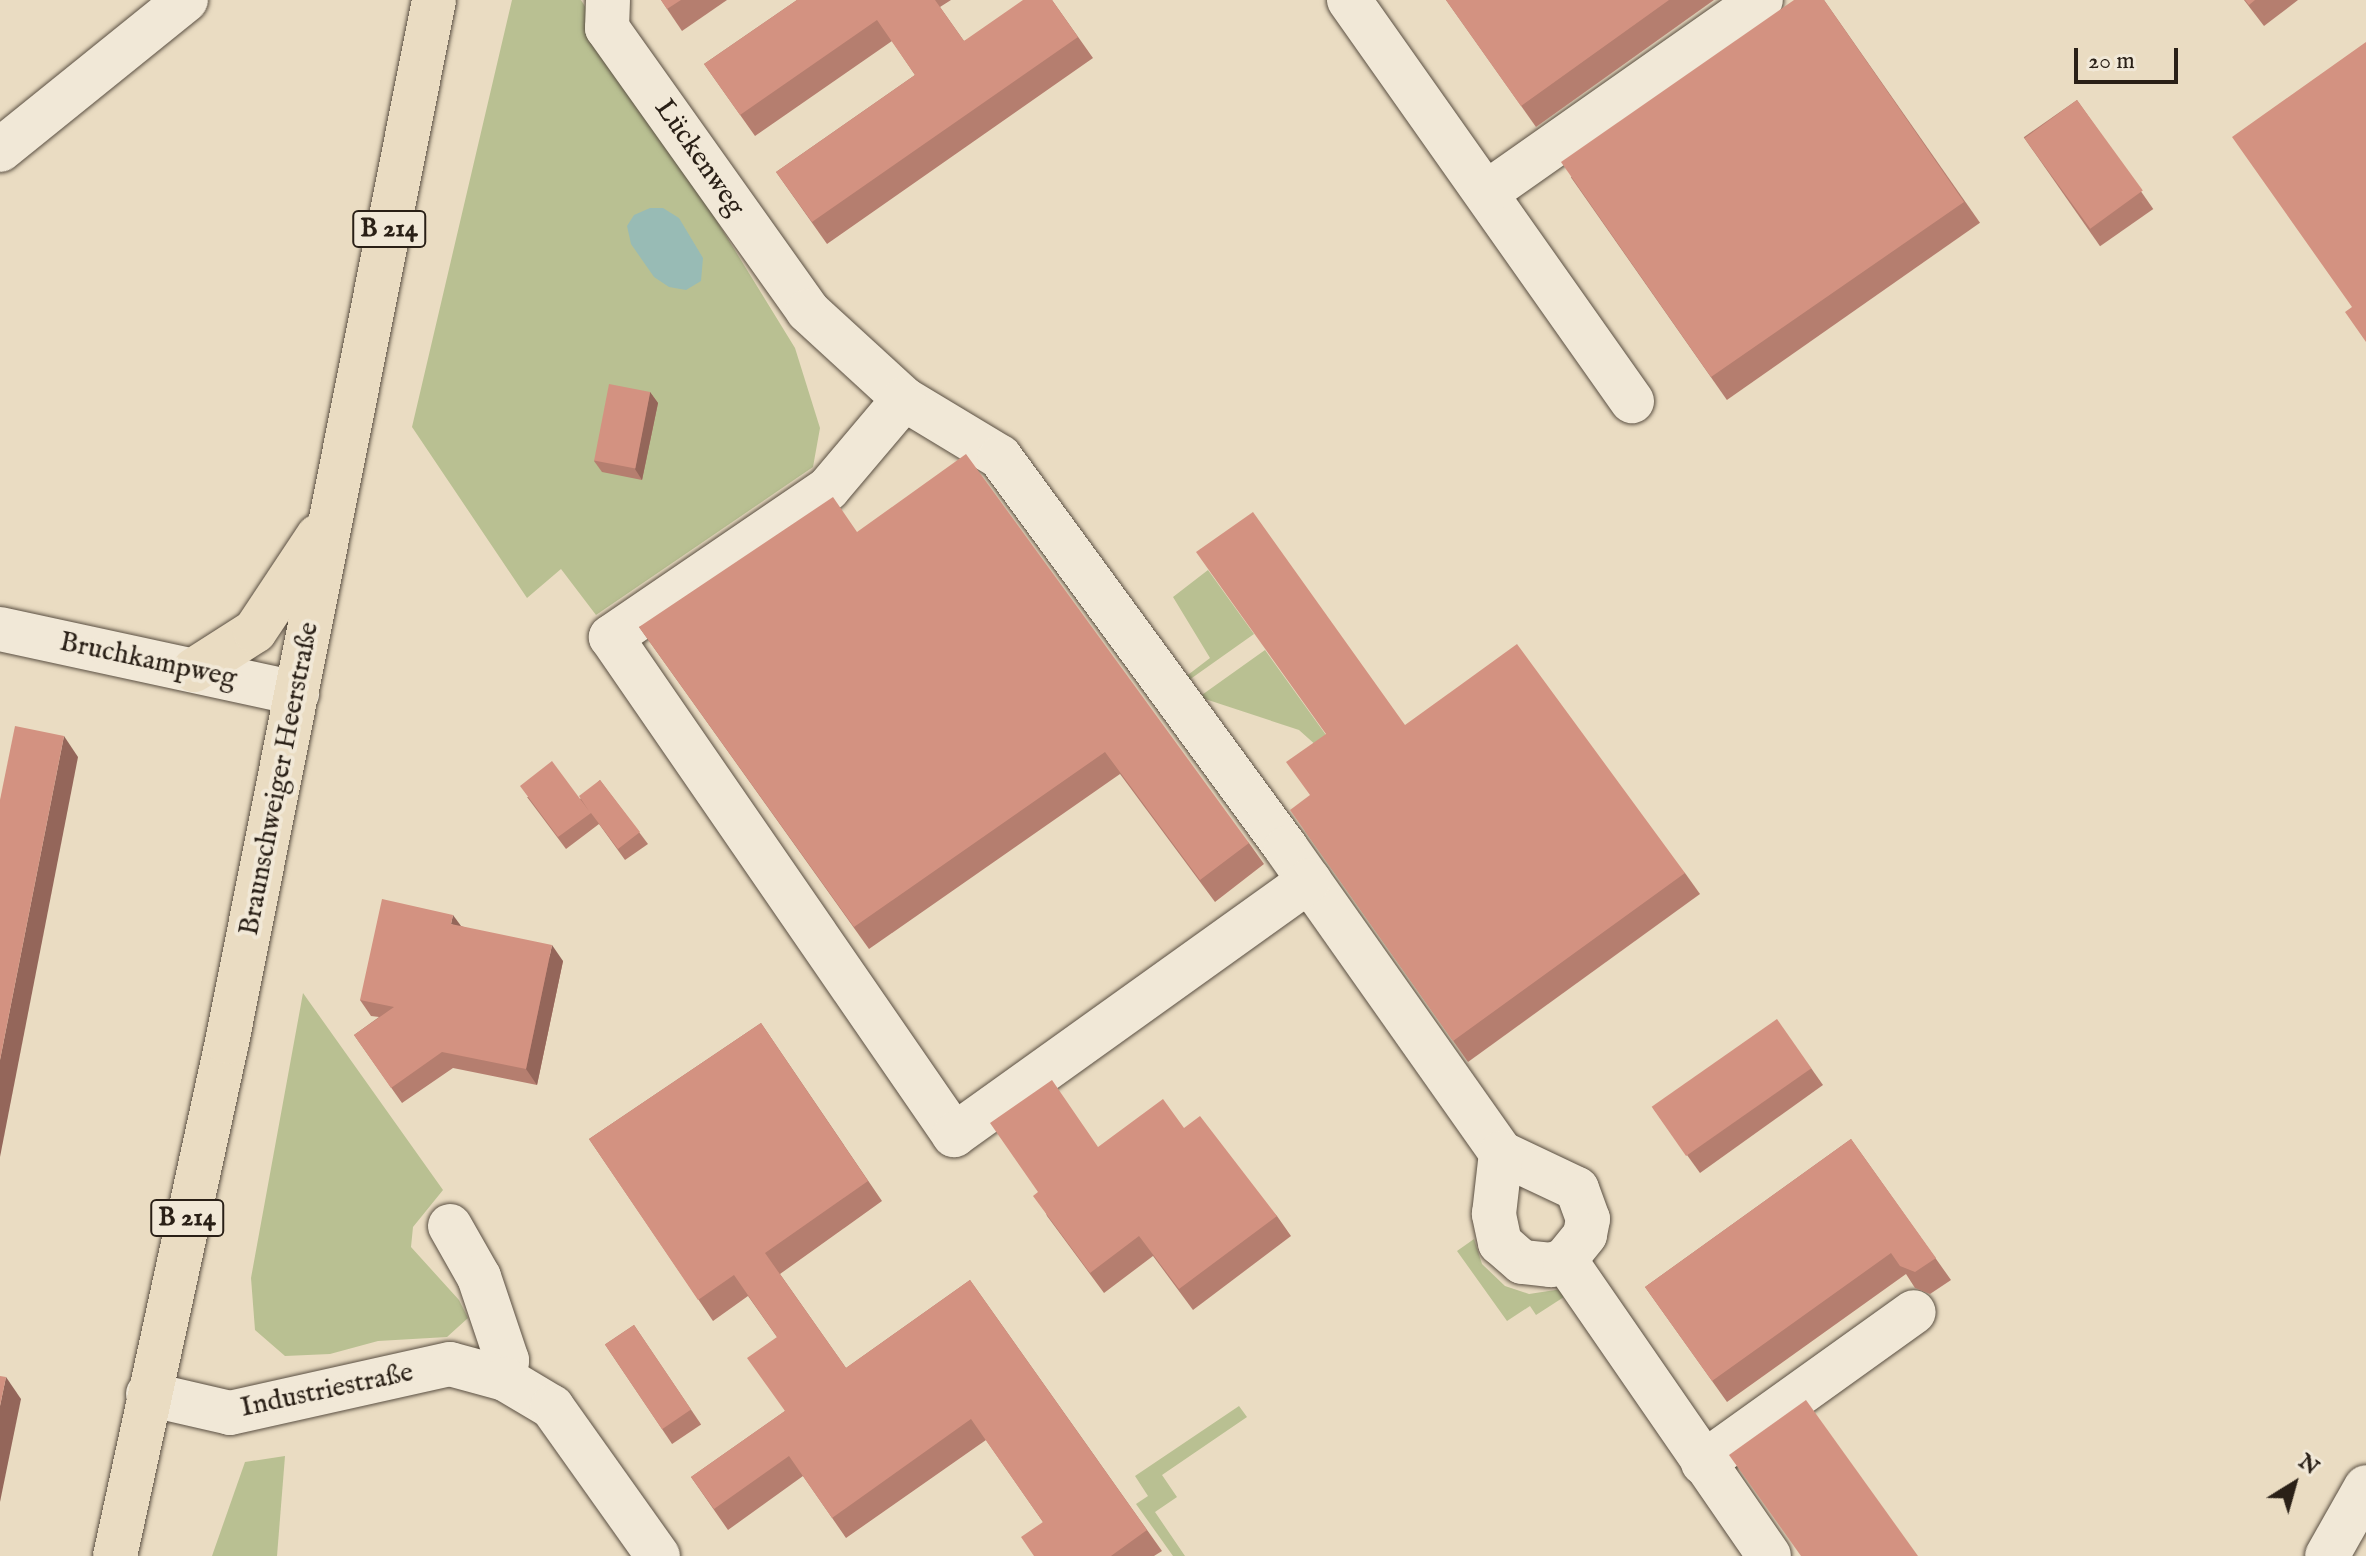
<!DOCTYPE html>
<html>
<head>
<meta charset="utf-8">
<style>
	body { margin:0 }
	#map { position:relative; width:2366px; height:1556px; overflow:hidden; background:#eadcc2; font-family:"IM FELL English",serif }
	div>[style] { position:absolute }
	.green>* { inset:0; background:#b9c092 }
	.water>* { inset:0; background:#98bbb5 }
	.roads { filter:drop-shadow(0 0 2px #5a4f42) drop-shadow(0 0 2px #5a4f42) }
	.minor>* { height:44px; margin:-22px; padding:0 22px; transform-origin:22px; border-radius:22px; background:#f1e8d7 }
	.major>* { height:44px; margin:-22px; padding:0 22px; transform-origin:22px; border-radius:22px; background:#eadcc2 }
	.wall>* { inset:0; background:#b57e6f; transform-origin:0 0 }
	.shaded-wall>* { inset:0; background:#94665a }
	.building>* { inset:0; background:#d39281; transform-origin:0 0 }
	span { translate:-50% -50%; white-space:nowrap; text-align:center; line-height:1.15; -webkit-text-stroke:8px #f1e8d7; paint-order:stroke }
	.shield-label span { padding:2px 6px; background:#f1e8d7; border:2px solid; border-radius:6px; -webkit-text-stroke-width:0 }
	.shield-label { font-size:26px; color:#2a2017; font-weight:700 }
	.street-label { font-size:28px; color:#2a2017 }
	.north { position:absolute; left:2254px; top:1444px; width:80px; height:80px; -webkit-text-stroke:6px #f1e8d7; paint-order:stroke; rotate:37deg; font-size:22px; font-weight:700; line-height:32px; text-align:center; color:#2a2017 }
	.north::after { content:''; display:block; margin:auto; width:28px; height:36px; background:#2a2017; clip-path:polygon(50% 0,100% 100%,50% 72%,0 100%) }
	.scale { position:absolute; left:2074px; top:48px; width:104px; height:36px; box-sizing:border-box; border:4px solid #2a2017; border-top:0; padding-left:10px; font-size:24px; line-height:28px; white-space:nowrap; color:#2a2017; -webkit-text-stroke:6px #f1e8d7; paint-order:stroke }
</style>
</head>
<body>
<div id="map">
	<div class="green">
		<i style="clip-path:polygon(512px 0,581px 0,795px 348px,820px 428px,813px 467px,596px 615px,561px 569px,527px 598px,412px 427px)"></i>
		<i style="clip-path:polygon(1208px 570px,1254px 634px,1182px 685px,1180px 681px,1210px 658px,1173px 597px)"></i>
		<i style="clip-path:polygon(1265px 650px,1364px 788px,1299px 730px,1199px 697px)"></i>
		<i style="clip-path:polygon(303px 993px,443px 1190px,413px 1227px,411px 1247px,459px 1300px,468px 1318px,447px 1337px,378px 1341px,330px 1354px,285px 1356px,255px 1330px,251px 1278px)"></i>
		<i style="clip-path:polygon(1474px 1239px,1482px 1264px,1505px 1286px,1529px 1294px,1562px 1289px,1567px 1295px,1536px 1315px,1530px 1306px,1507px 1321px,1457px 1251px)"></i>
		<i style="clip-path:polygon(1239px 1406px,1247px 1417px,1162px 1475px,1177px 1497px,1155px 1512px,1185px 1556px,1173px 1556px,1136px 1504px,1148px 1496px,1135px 1476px)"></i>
		<i style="clip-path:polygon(285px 1456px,277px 1556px,212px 1556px,245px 1462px)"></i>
	</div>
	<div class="water">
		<i style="clip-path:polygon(650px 208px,663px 208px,679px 218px,703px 258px,701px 281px,686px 290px,669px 287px,654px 277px,631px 244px,627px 226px,634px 215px)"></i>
	</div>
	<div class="roads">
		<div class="minor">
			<i style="left:608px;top:0;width:28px;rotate:92deg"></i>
			<i style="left:607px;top:28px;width:347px;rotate:54.6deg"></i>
			<i style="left:808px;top:311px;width:130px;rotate:42.5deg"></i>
			<i style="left:904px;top:399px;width:112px;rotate:31.1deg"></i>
			<i style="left:1000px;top:457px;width:484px;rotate:53.8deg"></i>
			<i style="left:1286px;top:848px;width:373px;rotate:54.8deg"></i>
			<i style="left:1349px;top:0;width:491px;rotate:54.8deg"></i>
			<i style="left:0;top:150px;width:239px;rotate:-38.9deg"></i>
			<i style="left:1486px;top:193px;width:336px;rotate:-35.1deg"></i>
			<i style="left:904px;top:399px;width:118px;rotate:130.2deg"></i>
			<i style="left:828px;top:489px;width:263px;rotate:145.7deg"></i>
			<i style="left:611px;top:637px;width:605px;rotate:55.44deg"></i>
			<i style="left:954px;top:1135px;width:437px;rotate:-35.6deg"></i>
			<i style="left:0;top:629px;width:304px;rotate:12.2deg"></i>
			<i style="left:1501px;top:1153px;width:84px;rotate:25.3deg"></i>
			<i style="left:1577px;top:1189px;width:32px;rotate:70deg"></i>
			<i style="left:1588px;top:1219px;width:16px;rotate:101deg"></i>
			<i style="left:1585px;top:1235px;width:32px;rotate:129deg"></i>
			<i style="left:1565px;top:1260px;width:15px;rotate:160deg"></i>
			<i style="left:1551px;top:1265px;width:29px;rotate:-174deg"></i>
			<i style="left:1522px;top:1262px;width:29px;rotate:-139deg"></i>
			<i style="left:1500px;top:1243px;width:30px;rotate:-102deg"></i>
			<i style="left:1494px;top:1214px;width:61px;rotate:-83.5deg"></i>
			<i style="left:450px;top:1226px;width:59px;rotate:60.4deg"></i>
			<i style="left:479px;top:1277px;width:88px;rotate:71.4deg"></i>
			<i style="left:507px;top:1360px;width:19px;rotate:96deg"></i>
			<i style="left:1565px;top:1260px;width:359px;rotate:55.4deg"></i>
			<i style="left:148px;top:1394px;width:84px;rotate:13deg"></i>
			<i style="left:230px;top:1413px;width:225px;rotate:-12.6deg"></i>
			<i style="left:450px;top:1364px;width:57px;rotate:15.3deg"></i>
			<i style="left:505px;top:1379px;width:55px;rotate:30.8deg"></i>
			<i style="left:552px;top:1407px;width:183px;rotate:54.6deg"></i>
			<i style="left:1703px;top:1463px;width:259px;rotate:-35.6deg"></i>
			<i style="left:2327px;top:1556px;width:79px;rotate:-60.5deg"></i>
		</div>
		<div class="major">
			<i style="left:194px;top:670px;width:72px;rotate:-32.6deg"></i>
			<i style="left:255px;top:631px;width:114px;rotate:-56.4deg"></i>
			<i style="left:115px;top:1556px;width:526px;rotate:-77.71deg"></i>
			<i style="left:227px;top:1042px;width:1062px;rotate:-78.76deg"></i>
		</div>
	</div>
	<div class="wall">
		<i style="clip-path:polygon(661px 0,727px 0,682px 31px)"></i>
		<i style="clip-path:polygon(797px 0,951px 0,940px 7px,964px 41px,1052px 0,1093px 58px,827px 244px,776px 172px,915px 75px,892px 41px,755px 136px,704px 64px)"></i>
		<i style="clip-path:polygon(1446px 0,1714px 0,1536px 127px)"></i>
		<i style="left:1824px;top:0;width:272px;height:309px;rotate:55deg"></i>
		<i style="clip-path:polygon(2244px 0,2298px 0,2264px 26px)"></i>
		<i style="left:2077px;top:100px;width:133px;height:65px;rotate:55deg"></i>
		<i style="clip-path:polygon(650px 392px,658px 403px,642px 480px,602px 472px,594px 461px)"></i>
		<i style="clip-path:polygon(857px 532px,1249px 843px,1264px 864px,1215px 902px,1120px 774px,869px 949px,639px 627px)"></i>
		<i style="clip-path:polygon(1405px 725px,1685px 873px,1700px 894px,1468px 1062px,1305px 831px)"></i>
		<i style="clip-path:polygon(600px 780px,648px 844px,625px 860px,599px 824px,566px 849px,527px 797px,580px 799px)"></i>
		<i style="clip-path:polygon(461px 926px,563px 961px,537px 1085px,453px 1068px,402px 1103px,354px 1035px,379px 1017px,371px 1016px,360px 1000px)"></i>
		<i style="clip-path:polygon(761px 1023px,882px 1201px,780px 1274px,846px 1368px,970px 1280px,1162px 1551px,1154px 1556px,1034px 1556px,1043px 1522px,986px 1440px,846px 1538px,803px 1476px,728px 1530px,691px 1477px,785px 1411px,777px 1337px,748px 1296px,713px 1321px,589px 1139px)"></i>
		<i style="clip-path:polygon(1811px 1068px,1823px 1085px,1700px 1173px,1653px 1108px)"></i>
		<i style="clip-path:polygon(1184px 1128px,1277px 1216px,1291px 1236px,1193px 1310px,1153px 1256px,1104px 1293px,1047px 1216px,1038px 1192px,1099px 1147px)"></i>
		<i style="clip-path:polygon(1851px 1139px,1951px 1280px,1930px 1294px,1915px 1288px,1906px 1274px,1727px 1402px,1645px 1287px)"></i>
		<i style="left:634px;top:1325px;width:120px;height:35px;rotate:56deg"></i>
	</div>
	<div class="shaded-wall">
		<i style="clip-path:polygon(650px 392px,658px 403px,642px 480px,635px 469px)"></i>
		<i style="clip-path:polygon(64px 736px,78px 757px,0 1157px,0 1060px)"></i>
		<i style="clip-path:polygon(453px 915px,464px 930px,451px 924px)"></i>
		<i style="clip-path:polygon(552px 945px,563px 961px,537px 1085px,526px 1069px)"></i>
		<i style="clip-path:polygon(6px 1377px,21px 1399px,0 1502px,0 1406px)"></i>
	</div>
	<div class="building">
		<i style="clip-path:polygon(661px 0,681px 0,667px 9px)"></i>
		<i style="clip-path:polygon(797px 0,935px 0,964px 41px,1023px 0,1052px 0,1078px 37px,812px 222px,776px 172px,915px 75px,877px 20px,740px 115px,704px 64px)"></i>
		<i style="clip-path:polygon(1446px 0,1669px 0,1521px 106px)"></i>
		<i style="clip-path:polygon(1794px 0,1824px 0,1964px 202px,1711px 377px,1561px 162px)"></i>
		<i style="clip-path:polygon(2245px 0,2255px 0,2249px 5px)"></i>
		<i style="clip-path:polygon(2366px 42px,2366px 342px,2345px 312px,2352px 307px,2232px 137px)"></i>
		<i style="left:2077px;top:100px;width:112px;height:65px;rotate:54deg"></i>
		<i style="left:609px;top:384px;width:42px;height:78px;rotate:11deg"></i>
		<i style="clip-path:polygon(966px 454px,1249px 843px,1200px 880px,1105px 752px,854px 927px,639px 627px,833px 497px,857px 532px)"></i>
		<i style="clip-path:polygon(1253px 512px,1405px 725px,1517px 644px,1685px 873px,1453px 1041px,1290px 810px,1310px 795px,1286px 762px,1326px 734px,1196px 552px)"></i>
		<i style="clip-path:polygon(15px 726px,64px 736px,0 1060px,0 800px)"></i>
		<i style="clip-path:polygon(552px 761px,589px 811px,579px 796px,600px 780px,640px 832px,618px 849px,591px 813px,558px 837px,520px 786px)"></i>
		<i style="clip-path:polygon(382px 899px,453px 915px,451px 924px,552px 945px,526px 1069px,442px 1052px,391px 1088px,354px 1035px,394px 1007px,360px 1000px)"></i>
		<i style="left:1777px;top:1019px;width:60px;height:153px;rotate:55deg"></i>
		<i style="clip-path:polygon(761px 1023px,868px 1181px,765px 1253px,846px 1368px,970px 1280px,1147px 1530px,1111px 1556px,1034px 1556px,1021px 1537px,1043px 1522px,971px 1419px,832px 1518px,789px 1456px,714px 1509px,691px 1477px,785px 1411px,747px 1358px,777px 1337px,734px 1275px,698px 1300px,589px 1139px)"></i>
		<i style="clip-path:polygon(1052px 1080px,1098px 1147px,1163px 1099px,1184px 1128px,1200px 1116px,1277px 1216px,1179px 1289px,1139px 1236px,1090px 1273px,1033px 1196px,1038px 1192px,990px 1123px)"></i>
		<i style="clip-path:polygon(1851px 1139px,1936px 1258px,1915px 1272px,1900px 1266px,1891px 1253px,1712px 1381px,1645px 1287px)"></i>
		<i style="left:634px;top:1325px;width:102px;height:35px;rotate:56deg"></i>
		<i style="clip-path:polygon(0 1376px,6px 1377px,0 1406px)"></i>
		<i style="clip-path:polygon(1806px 1400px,1918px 1556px,1801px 1556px,1729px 1455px)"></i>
	</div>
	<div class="shield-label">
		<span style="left:389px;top:229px">B 214</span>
		<span style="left:187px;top:1218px">B 214</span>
	</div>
	<div class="street-label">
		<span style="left:699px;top:158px;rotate:55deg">Lückenweg</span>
		<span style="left:148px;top:661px;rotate:12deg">Bruchkampweg</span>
		<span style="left:280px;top:779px;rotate:-79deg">Braunschweiger Heerstraße</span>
		<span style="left:327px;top:1391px;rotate:-12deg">Industriestraße</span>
	</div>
	<div class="north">N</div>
	<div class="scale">20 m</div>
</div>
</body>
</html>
